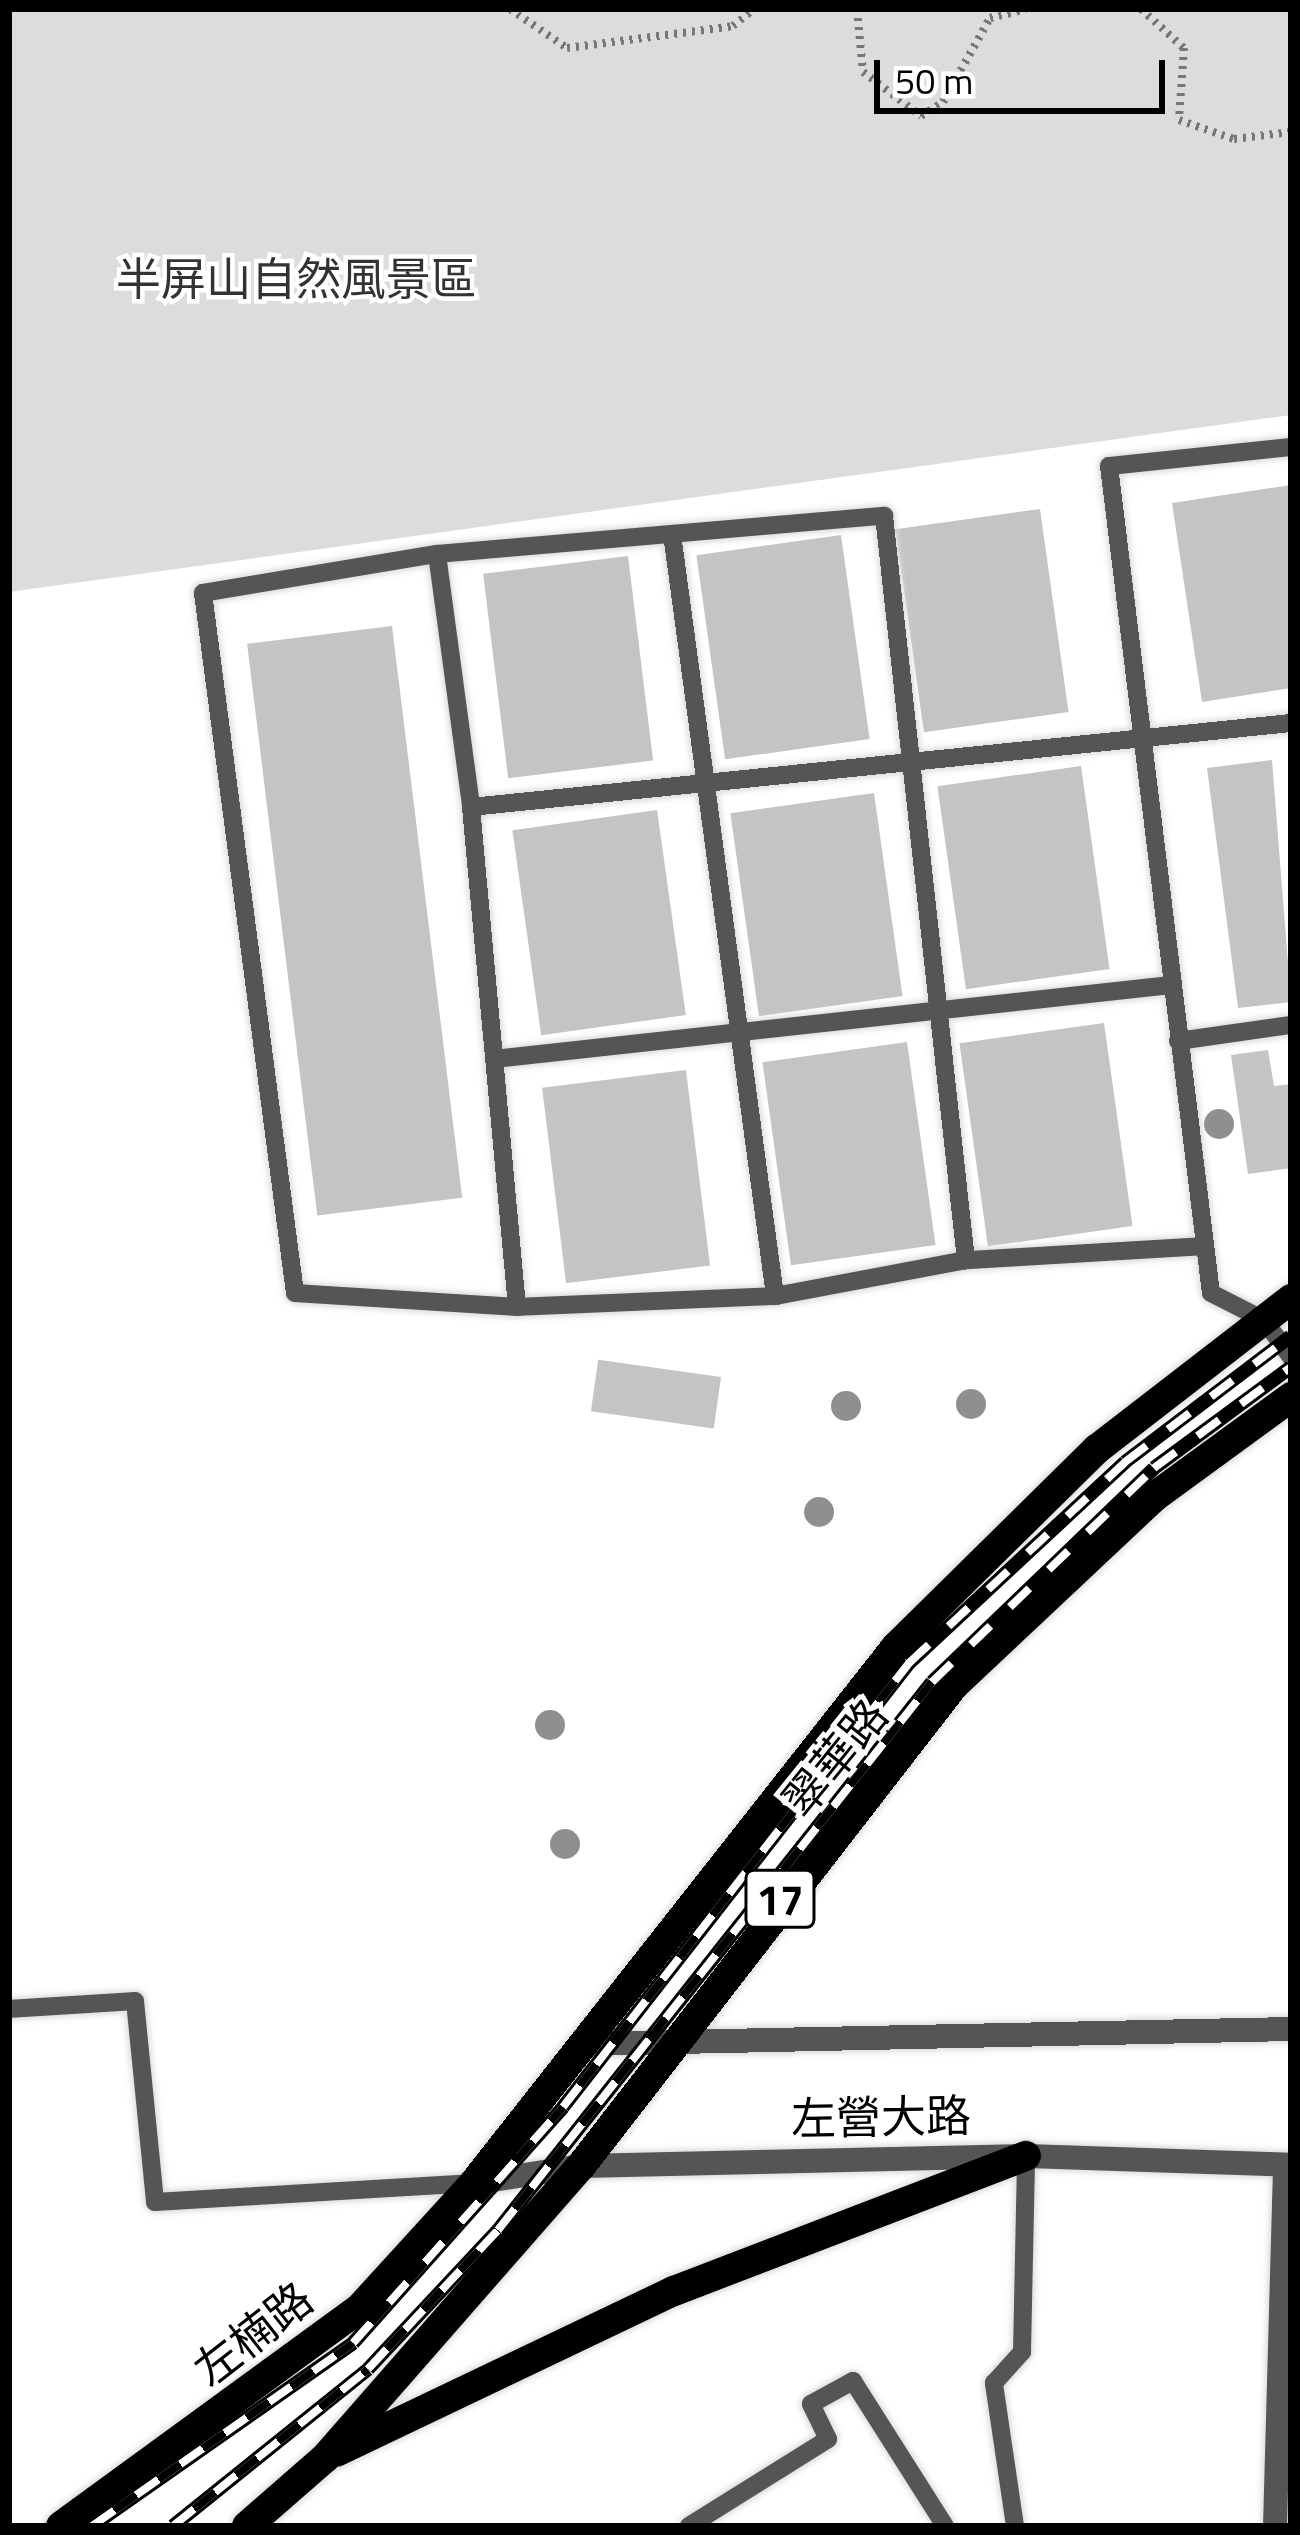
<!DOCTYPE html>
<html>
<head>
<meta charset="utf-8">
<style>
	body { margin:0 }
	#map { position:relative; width:1300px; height:2535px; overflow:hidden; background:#fff; font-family:"Titillium Web","Noto Sans TC",sans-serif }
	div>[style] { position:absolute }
	.green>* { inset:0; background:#dcdcdc }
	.building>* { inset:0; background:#c4c4c4; transform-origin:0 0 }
	.path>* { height:8px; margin-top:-4px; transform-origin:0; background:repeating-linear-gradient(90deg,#777 0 3px,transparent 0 9px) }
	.roads { filter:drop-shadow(0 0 3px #dbdbdb) drop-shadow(0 0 3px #dbdbdb) }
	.service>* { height:18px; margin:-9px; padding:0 9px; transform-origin:9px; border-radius:9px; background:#555 }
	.minor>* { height:24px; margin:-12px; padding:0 12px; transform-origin:12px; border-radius:12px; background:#555 }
	.tertiary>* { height:24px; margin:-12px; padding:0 12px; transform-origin:12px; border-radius:12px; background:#555 }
	.primary>* { height:30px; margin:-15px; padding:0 15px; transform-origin:15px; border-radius:15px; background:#000 }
	.rail>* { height:14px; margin-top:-7px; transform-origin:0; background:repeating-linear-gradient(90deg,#fff 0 27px,#000 0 54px); box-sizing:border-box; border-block:3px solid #000 }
	.trees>* { width:30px; height:30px; margin:-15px; border-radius:50%; background:#8f8f8f }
	span { translate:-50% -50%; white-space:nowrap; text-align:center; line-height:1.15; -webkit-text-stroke:9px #fff; paint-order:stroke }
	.shield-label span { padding:3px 9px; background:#fff; border:3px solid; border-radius:9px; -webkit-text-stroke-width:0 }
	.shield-label { font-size:42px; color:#000; font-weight:700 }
	.park-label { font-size:45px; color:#333 }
	.street-label { font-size:45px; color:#000 }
	.frame { position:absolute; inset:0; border:12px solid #000; pointer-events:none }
	.scale { position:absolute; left:874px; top:60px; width:291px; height:54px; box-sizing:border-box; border:6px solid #000; border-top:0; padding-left:15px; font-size:36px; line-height:42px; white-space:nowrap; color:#000; -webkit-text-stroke:9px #fff; paint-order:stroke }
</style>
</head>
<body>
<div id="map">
	<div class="green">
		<i style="clip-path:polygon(9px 9px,1291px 9px,1291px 415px,9px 592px)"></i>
	</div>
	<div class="building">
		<i style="clip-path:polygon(1291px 485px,1291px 688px,1202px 702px,1172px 503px)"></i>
		<i style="left:1040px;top:509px;width:205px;height:146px;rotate:82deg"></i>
		<i style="left:841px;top:535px;width:206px;height:146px;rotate:82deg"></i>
		<i style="left:628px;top:556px;width:206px;height:146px;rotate:83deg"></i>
		<i style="left:392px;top:626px;width:576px;height:146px;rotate:83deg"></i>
		<i style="clip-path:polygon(1272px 760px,1291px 1002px,1238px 1008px,1207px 768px)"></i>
		<i style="left:1081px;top:766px;width:205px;height:145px;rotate:82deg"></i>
		<i style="left:874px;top:793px;width:205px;height:145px;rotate:82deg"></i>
		<i style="left:657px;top:810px;width:207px;height:146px;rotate:82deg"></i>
		<i style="left:1104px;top:1023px;width:205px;height:146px;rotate:82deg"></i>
		<i style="left:907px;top:1042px;width:205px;height:146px;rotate:82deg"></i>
		<i style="clip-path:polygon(1268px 1050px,1274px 1086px,1291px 1084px,1291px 1168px,1248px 1174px,1231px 1055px)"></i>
		<i style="left:686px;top:1070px;width:197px;height:145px;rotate:83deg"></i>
		<i style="left:721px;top:1377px;width:52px;height:124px;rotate:98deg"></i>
	</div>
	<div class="path">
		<i style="left:510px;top:9px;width:69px;rotate:34.4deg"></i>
		<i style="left:567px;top:48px;width:167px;rotate:-7.5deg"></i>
		<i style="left:733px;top:26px;width:27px;rotate:-39deg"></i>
		<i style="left:857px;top:9px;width:63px;rotate:84.6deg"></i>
		<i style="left:863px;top:72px;width:73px;rotate:37.2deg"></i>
		<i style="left:921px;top:116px;width:26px;rotate:-32deg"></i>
		<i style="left:943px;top:102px;width:96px;rotate:-60.8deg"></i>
		<i style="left:990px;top:18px;width:37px;rotate:-14deg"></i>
		<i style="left:1141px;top:9px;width:58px;rotate:42.2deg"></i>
		<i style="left:1184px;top:48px;width:72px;rotate:94deg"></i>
		<i style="left:1179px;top:120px;width:58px;rotate:19.1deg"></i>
		<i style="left:1234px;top:139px;width:57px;rotate:-7deg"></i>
	</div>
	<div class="roads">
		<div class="service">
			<i style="left:1291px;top:447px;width:183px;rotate:174deg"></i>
			<i style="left:1109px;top:466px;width:833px;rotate:82.97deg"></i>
			<i style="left:1211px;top:1293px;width:59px;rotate:27deg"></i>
			<i style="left:1264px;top:1320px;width:46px;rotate:53.9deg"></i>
			<i style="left:672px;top:534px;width:769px;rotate:82.3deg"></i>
			<i style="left:437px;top:554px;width:255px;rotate:82.3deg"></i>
			<i style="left:1178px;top:1041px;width:114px;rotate:-8.1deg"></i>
			<i style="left:494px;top:1059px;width:681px;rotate:-6.24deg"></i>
			<i style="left:1205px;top:1246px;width:239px;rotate:176.6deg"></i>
			<i style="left:966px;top:1260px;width:194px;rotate:169.3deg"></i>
			<i style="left:775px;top:1296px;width:258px;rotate:177.6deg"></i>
			<i style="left:517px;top:1307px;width:502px;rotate:-95.26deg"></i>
			<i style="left:471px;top:807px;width:824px;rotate:-5.85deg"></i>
			<i style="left:517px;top:1307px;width:222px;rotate:-176.4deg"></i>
			<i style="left:295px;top:1293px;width:706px;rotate:-97.49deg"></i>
			<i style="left:203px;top:593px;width:237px;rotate:-9.5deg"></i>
			<i style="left:437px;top:554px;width:449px;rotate:-4.9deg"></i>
			<i style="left:884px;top:516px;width:749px;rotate:83.71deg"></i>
			<i style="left:9px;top:2009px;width:126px;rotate:-3.6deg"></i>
			<i style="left:135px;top:2001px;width:202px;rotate:84.3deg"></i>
			<i style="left:155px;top:2202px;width:320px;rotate:-3.4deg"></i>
			<i style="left:689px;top:2526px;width:164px;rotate:-32deg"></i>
			<i style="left:828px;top:2439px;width:39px;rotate:-116deg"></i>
			<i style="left:811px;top:2404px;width:48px;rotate:-28.7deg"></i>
			<i style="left:853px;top:2381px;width:172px;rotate:57.6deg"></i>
			<i style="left:1015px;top:2526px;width:145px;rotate:-98.4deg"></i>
			<i style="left:994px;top:2383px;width:42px;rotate:-47.9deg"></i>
			<i style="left:1022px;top:2352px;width:196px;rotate:-88.8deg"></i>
		</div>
		<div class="minor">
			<i style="left:582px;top:2044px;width:709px;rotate:-1.21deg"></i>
			<i style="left:1275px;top:2526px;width:361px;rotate:-88.4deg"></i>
		</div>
		<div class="tertiary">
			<i style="left:474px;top:2183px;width:108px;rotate:-9deg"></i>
			<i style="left:581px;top:2166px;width:445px;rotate:-1.3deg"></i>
			<i style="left:1026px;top:2156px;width:265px;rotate:1.9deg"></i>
		</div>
		<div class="primary">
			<i style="left:336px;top:2452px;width:374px;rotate:-25.5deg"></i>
			<i style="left:674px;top:2291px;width:377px;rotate:-21deg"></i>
			<i style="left:61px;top:2526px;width:370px;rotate:-36.1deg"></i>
			<i style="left:360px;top:2308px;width:169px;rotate:-47.6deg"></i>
			<i style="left:474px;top:2183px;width:682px;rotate:-51.79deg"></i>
			<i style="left:896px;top:1647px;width:282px;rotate:-44.6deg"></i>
			<i style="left:1097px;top:1449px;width:245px;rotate:-37.7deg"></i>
			<i style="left:247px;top:2526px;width:103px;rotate:-41.1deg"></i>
			<i style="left:325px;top:2458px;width:388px;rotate:-48.8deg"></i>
			<i style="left:581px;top:2166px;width:609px;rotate:-52.21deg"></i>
			<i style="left:954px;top:1685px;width:274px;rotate:-43.2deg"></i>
			<i style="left:1154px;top:1497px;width:170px;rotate:-36.1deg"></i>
		</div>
	</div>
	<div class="rail">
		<i style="left:92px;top:2526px;width:319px;rotate:-35deg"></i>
		<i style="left:353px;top:2343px;width:316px;rotate:-48.3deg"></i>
		<i style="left:563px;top:2107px;width:563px;rotate:-52.07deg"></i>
		<i style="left:909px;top:1663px;width:295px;rotate:-42.9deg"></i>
		<i style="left:1125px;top:1462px;width:208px;rotate:-37.2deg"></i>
		<i style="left:173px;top:2526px;width:250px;rotate:-38.8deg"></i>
		<i style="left:368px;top:2369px;width:190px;rotate:-46.9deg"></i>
		<i style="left:498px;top:2230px;width:699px;rotate:-51.62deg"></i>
		<i style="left:932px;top:1682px;width:308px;rotate:-43.9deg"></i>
		<i style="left:1154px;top:1468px;width:170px;rotate:-36.4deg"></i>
	</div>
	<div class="trees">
		<i style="left:1219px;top:1124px"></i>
		<i style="left:971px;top:1404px"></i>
		<i style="left:846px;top:1406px"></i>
		<i style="left:819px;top:1512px"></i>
		<i style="left:550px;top:1725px"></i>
		<i style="left:565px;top:1844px"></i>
	</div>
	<div class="shield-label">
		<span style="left:780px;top:1899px">17</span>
	</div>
	<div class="park-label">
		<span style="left:296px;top:279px">半屏山自然風景區</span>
	</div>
	<div class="street-label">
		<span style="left:835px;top:1758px;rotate:-51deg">翠華路</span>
		<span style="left:881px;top:2117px;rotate:-1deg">左營大路</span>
		<span style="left:253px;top:2334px;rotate:-38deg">左楠路</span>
	</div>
	<div class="frame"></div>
	<div class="scale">50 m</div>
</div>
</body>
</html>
